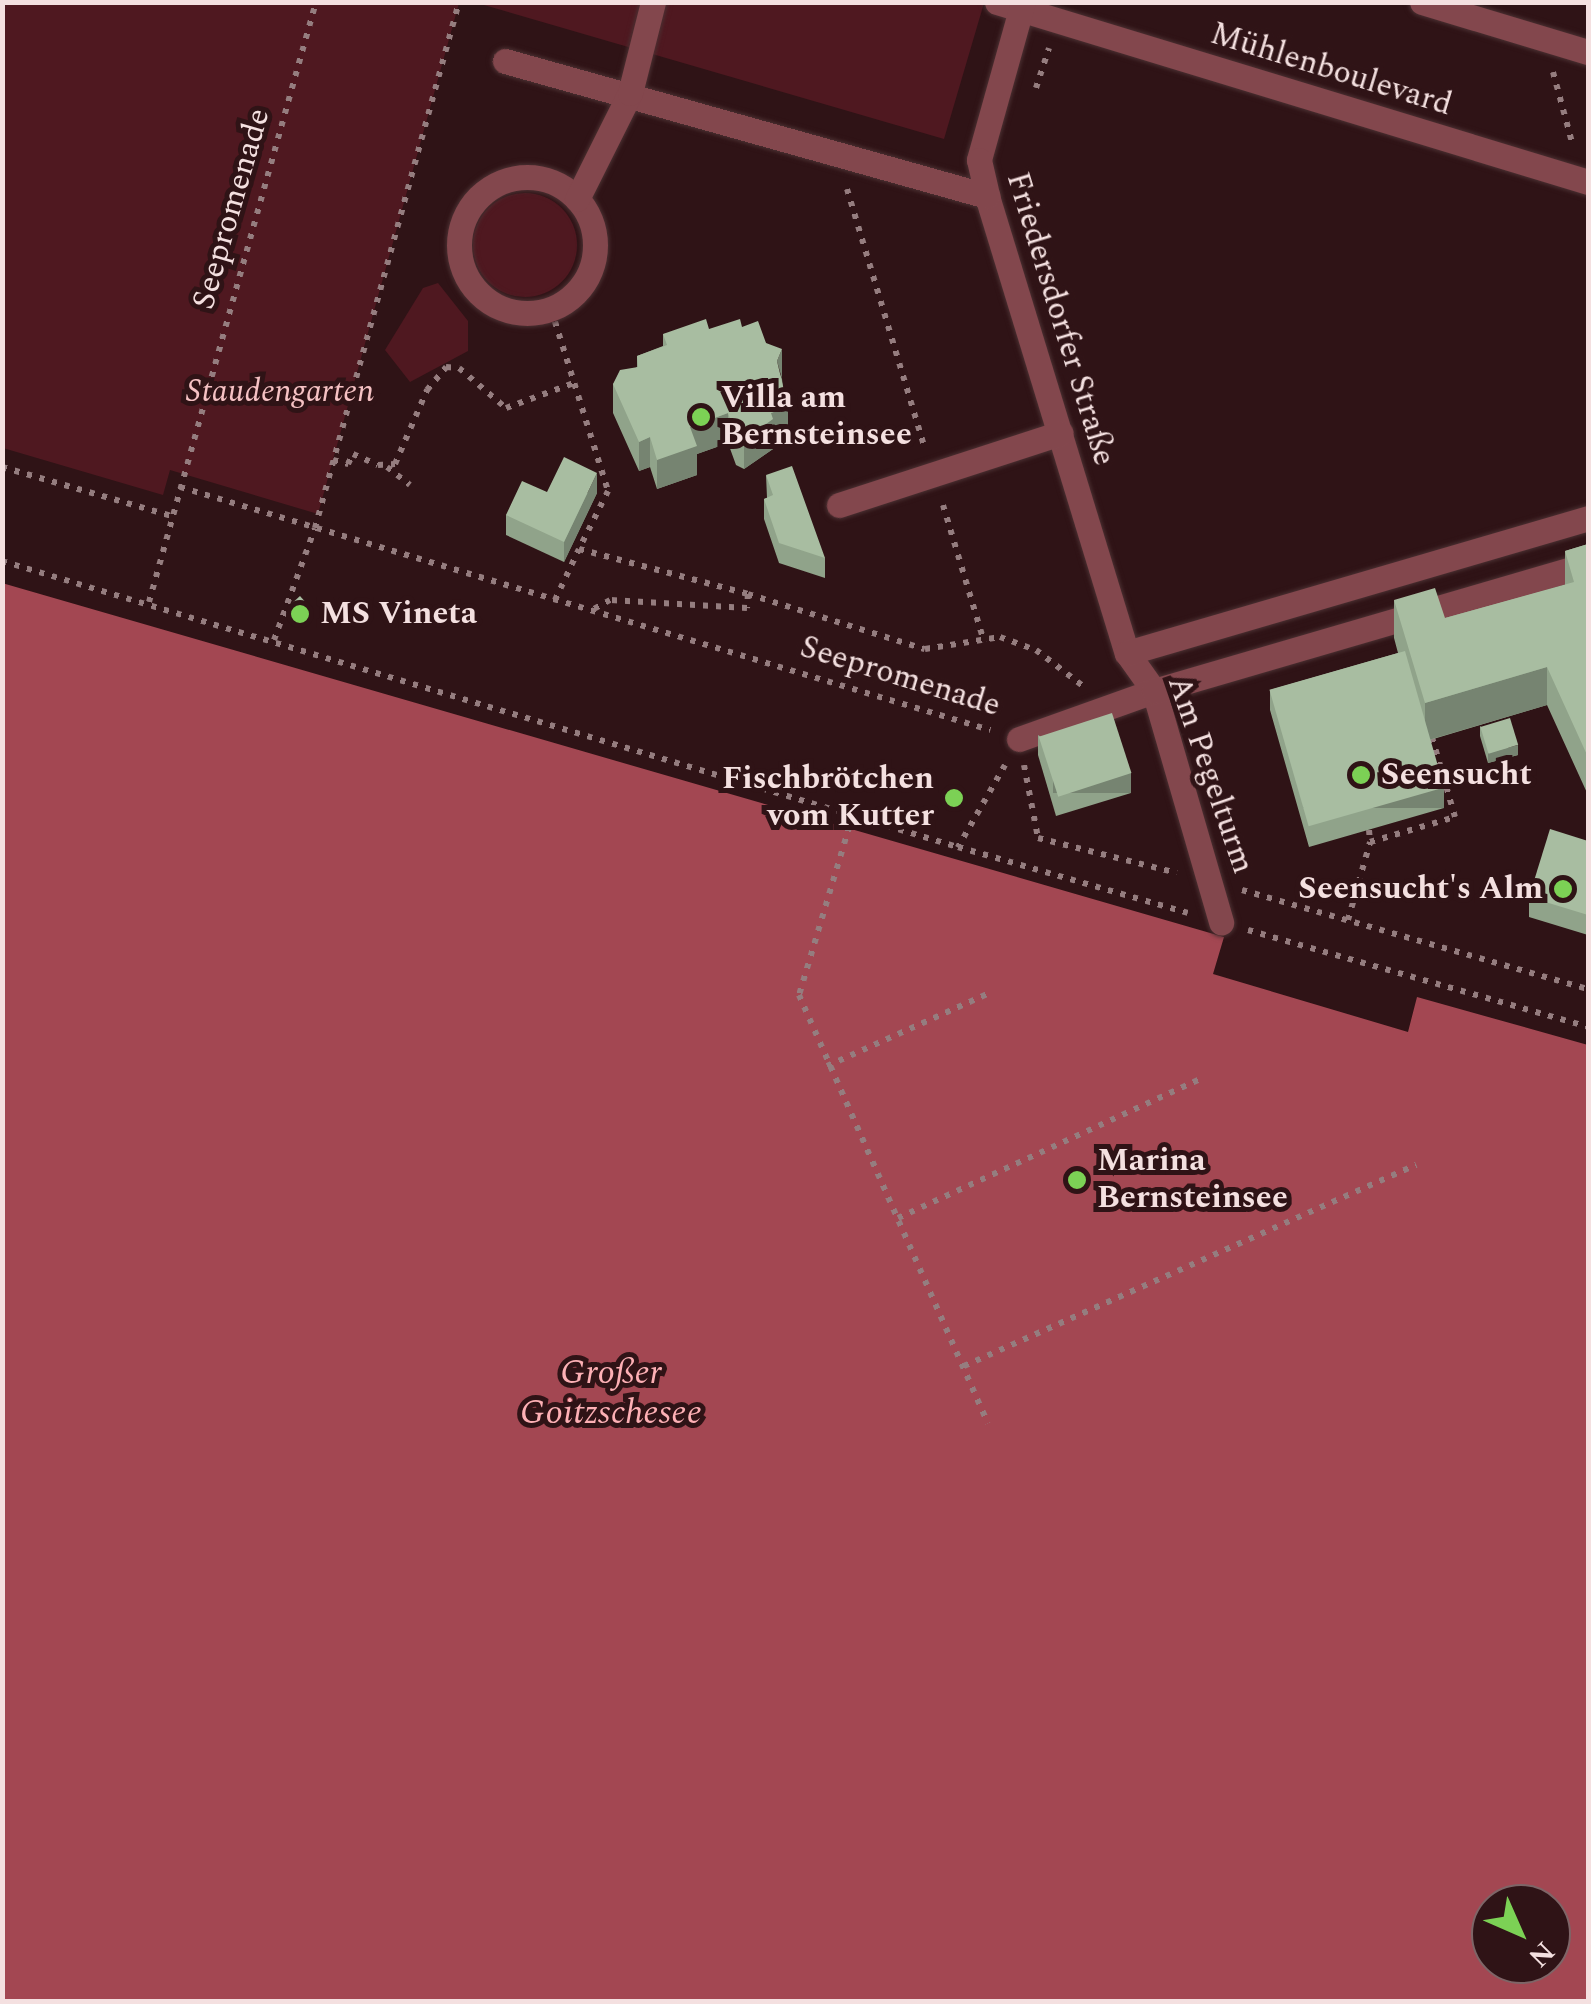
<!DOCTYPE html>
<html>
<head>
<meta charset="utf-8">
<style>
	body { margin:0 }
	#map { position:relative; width:1591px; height:2004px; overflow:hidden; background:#2f1316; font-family:Spectral,serif }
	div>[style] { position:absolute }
	.green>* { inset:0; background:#4f1820 }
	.round { border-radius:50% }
	.water>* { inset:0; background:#a34752 }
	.path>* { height:6px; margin-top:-3px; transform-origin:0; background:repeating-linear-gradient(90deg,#957d7f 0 5px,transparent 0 13px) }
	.roads { filter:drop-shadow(0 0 2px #4b3032) drop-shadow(0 0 2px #4b3032) }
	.minor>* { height:25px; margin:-12.5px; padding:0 12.5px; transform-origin:12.5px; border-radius:12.5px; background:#83474d }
	.minor>.ring { margin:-12.5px; padding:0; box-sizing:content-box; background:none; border:25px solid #83474d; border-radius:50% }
	.wall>* { inset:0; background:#90a38a }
	.shaded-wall>* { inset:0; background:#768471; transform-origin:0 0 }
	.building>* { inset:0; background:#a8bda1; transform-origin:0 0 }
	.dots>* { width:28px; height:28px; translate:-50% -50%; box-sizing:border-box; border:5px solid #2f1316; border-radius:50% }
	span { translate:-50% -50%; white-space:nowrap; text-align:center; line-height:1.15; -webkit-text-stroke:10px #2f1316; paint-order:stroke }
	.street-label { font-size:32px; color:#f4e0e0 }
	.park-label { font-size:32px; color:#f6c2c4; font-style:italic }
	.poi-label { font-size:32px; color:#f4e0e0; font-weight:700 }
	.left { translate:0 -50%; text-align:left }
	.right { translate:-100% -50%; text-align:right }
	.water-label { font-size:35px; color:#fdb0b5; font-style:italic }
	.frame { position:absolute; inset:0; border:5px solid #f4e0e0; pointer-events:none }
	.north { position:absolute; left:1471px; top:1884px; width:100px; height:100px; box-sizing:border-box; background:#2f1316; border:2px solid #7e6567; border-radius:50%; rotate:135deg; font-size:28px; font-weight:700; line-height:40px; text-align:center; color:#f4e0e0 }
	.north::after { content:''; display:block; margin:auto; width:35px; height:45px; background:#7cd155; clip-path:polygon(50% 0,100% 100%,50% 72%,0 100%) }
</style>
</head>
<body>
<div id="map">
	<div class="green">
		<i style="clip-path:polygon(2px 3px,459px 3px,318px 514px,170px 470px,163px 495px,3px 448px)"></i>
		<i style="clip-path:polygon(477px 3px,984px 3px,944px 139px)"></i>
		<i class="round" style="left:473px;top:193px;width:104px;height:104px"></i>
		<i style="clip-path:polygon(438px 283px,468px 321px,468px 351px,410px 382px,385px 350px,423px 288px)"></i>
	</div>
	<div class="water">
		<i style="clip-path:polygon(evenodd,2px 583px,1224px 937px,1213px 974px,1408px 1032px,1417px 997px,1588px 1045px,1588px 2001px,3px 2001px,2px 583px,1491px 1904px,1551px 1904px,1551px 1964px,1491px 1964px,1491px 1904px)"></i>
	</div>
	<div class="path">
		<i style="left:1553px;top:72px;width:77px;rotate:74.9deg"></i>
		<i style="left:1036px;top:88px;width:42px;rotate:-72deg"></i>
		<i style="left:847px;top:189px;width:267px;rotate:73.3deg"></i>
		<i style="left:551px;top:309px;width:191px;rotate:72.6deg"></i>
		<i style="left:608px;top:491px;width:65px;rotate:116.6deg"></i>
		<i style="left:579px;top:549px;width:175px;rotate:14.9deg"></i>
		<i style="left:748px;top:594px;width:14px;rotate:94deg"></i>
		<i style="left:747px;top:608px;width:137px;rotate:-176.7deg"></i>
		<i style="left:610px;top:600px;width:23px;rotate:151deg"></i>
		<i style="left:333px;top:460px;width:16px;rotate:15deg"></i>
		<i style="left:348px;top:464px;width:11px;rotate:-63deg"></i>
		<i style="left:353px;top:454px;width:27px;rotate:24deg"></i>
		<i style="left:378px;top:465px;width:17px;rotate:-3deg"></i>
		<i style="left:395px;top:464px;width:81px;rotate:-66.6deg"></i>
		<i style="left:427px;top:390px;width:30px;rotate:-50deg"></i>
		<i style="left:446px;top:367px;width:13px;rotate:4deg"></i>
		<i style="left:459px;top:368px;width:62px;rotate:40.4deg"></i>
		<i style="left:506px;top:408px;width:72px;rotate:-20.2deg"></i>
		<i style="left:2px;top:467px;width:177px;rotate:16.1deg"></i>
		<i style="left:387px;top:467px;width:29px;rotate:38deg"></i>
		<i style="left:180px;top:487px;width:846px;rotate:16.7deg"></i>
		<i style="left:943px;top:505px;width:143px;rotate:73.3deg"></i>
		<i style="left:2px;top:561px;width:998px;rotate:16.66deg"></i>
		<i style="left:748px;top:594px;width:185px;rotate:17.3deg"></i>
		<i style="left:925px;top:649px;width:76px;rotate:-9.1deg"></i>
		<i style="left:1000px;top:637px;width:38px;rotate:20deg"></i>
		<i style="left:1036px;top:650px;width:59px;rotate:37.5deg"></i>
		<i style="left:555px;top:600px;width:56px;rotate:-64.8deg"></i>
		<i style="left:149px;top:602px;width:623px;rotate:-74.45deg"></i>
		<i style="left:274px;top:640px;width:119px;rotate:-69.9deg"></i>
		<i style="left:315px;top:528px;width:545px;rotate:-74.69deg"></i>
		<i style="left:1005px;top:765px;width:95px;rotate:119.8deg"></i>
		<i style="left:958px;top:847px;width:239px;rotate:16deg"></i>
		<i style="left:1024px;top:765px;width:74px;rotate:79.1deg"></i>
		<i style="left:1038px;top:838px;width:143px;rotate:14.1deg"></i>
		<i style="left:853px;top:814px;width:189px;rotate:106.6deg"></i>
		<i style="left:799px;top:995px;width:468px;rotate:66.2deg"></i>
		<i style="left:1369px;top:830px;width:12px;rotate:85deg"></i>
		<i style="left:1242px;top:890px;width:360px;rotate:16deg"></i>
		<i style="left:1348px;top:920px;width:81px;rotate:-74.2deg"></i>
		<i style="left:1370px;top:842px;width:89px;rotate:-16.4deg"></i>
		<i style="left:1455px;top:817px;width:86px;rotate:-106.1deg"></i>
		<i style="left:1248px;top:930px;width:354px;rotate:15.9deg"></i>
		<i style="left:827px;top:1066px;width:175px;rotate:-24.2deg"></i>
		<i style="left:898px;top:1218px;width:335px;rotate:-24.7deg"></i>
		<i style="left:964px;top:1366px;width:495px;rotate:-24deg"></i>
	</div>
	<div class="roads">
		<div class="minor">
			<i style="left:997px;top:2px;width:618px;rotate:16.94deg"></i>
			<i style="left:1023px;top:2px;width:164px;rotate:105.6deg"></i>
			<i style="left:979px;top:160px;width:37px;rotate:77deg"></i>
			<i style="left:987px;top:196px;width:478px;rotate:73deg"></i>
			<i style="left:1127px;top:653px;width:47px;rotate:54.6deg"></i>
			<i style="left:1154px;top:691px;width:241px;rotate:73.8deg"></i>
			<i style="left:1422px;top:2px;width:173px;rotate:16.8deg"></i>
			<i style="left:505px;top:61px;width:501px;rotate:15.65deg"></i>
			<i class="ring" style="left:459px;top:177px;width:111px;height:111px"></i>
			<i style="left:577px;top:199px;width:119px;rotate:-63.4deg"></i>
			<i style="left:630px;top:93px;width:94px;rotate:-75.8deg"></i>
			<i style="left:839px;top:505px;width:233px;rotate:-18deg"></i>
			<i style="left:1127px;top:653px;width:480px;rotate:-16.3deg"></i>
			<i style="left:1019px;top:739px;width:143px;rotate:-19.6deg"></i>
			<i style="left:1154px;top:691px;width:452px;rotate:-16.3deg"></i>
		</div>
	</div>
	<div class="wall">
		<i style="clip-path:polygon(742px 327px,766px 343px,782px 379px,788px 436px,773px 442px,773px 449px,744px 469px,736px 465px,728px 443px,697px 454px,697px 475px,657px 489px,650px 467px,639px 471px,613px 413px,613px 384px,637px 367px,637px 356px,663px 346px,663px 334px)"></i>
		<i style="clip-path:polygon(766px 475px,825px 558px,825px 578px,779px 563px,764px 519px,764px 499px,767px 498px)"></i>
		<i style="clip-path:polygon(547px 492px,597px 493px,564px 562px,506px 535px,506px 515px)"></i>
		<i style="clip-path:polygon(1588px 544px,1588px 795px,1547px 705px,1430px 740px,1444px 808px,1309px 847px,1270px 710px,1270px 690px,1398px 653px,1394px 638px,1394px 600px,1445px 618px,1565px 585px,1565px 551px)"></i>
		<i style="clip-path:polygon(291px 605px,308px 616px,298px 624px,291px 615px)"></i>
		<i style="clip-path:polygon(1480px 726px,1518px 755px,1488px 763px,1480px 736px)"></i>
		<i style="clip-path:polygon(1038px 735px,1131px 793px,1056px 816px,1038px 755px)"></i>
		<i style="clip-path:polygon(1588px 841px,1588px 935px,1529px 917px,1529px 897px)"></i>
	</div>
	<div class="shaded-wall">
		<i style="clip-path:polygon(782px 349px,782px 379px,777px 361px)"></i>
		<i style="clip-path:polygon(788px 407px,788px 436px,773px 442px,773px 449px,744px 469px,744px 440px,771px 413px)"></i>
		<i style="clip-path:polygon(728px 413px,728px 443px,697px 454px,697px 475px,657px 489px,657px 460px,690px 427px)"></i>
		<i style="clip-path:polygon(650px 437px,650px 467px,639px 471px,639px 442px)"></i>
		<i style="clip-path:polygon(597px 473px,597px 493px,564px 562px,564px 542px)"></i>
		<i style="clip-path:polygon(308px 605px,308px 616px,298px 624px,298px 614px)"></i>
		<i style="clip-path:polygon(1547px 667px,1547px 705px,1425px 741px,1425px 703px)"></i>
		<i style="clip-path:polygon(1518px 745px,1518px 755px,1488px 763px,1488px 753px)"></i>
		<i style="left:1131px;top:773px;width:20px;height:78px;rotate:90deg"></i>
		<i style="left:1444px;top:788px;width:20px;height:141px;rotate:90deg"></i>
	</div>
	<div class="building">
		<i style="clip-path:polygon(706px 319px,709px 329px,740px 319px,742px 327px,758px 321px,766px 343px,782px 349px,777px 361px,788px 407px,771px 413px,773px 419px,744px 440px,736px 436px,728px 413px,690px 427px,697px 446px,657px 460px,650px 437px,639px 442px,613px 384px,620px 370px,638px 367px,637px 356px,667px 345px,663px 334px)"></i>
		<i style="clip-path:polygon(564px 457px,597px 473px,564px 542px,506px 515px,522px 481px,547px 492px)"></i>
		<i style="clip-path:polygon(792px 466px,825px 558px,779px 543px,764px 499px,773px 495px,766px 475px)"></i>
		<i style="clip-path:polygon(1588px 544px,1588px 757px,1547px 667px,1425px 703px,1394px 600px,1435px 588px,1445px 618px,1574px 582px,1565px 551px)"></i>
		<i style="left:300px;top:596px;width:12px;height:13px;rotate:48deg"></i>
		<i style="left:1405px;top:651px;width:142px;height:141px;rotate:74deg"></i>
		<i style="left:1112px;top:713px;width:63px;height:77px;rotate:72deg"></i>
		<i style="left:1510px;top:718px;width:28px;height:31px;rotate:73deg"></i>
		<i style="clip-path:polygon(1550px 829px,1588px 841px,1588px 915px,1529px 897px)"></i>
	</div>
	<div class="dots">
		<i style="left:701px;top:417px;background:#7cd155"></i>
		<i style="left:300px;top:614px;background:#7cd155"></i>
		<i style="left:1361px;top:775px;background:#7cd155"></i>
		<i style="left:954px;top:798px;background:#7cd155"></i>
		<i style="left:1563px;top:889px;background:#7cd155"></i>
		<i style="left:1077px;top:1180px;background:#7cd155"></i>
	</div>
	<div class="street-label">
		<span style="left:1331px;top:70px;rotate:17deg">Mühlenboulevard</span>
		<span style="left:232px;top:209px;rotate:-74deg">Seepromenade</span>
		<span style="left:1060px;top:319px;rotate:73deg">Friedersdorfer Straße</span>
		<span style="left:900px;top:677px;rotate:17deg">Seepromenade</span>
		<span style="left:1210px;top:775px;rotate:71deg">Am Pegelturm</span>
	</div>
	<div class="park-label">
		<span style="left:280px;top:392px">Staudengarten</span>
	</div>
	<div class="poi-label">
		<span class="left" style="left:721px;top:417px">Villa am<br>Bernsteinsee</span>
		<span class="left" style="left:320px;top:614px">MS Vineta</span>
		<span class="left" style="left:1381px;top:775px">Seensucht</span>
		<span class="right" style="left:934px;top:798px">Fischbrötchen<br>vom Kutter</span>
		<span class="right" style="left:1543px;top:889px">Seensucht's Alm</span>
		<span class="left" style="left:1097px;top:1180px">Marina<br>Bernsteinsee</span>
	</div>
	<div class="water-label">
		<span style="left:611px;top:1393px">Großer<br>Goitzschesee</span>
	</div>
	<div class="frame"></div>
	<div class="north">N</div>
</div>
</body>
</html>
